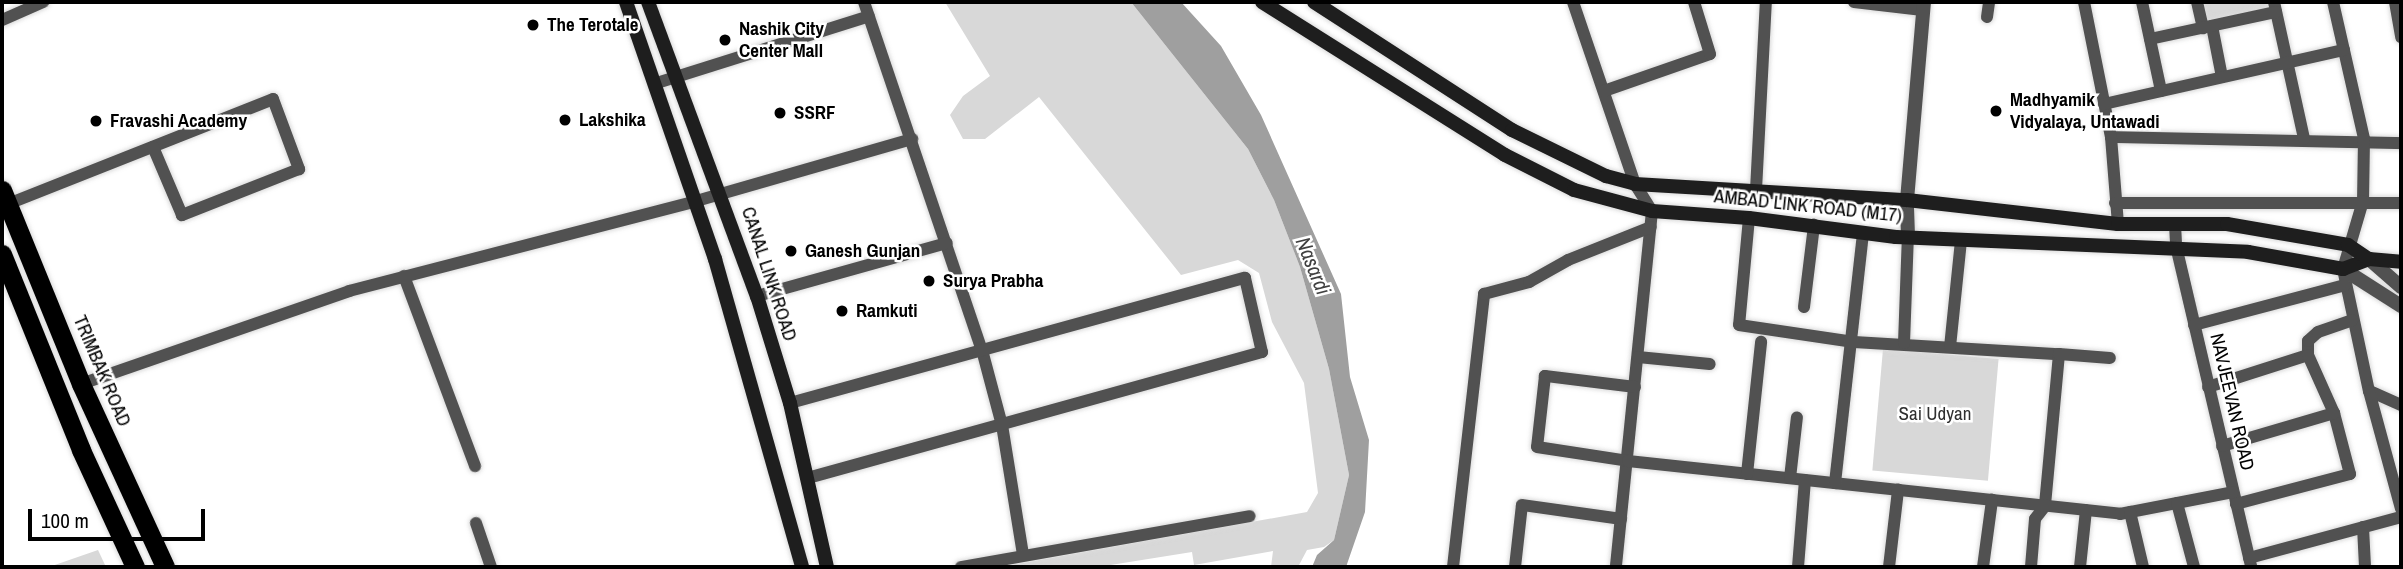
<!DOCTYPE html>
<html>
<head>
<meta charset="utf-8">
<style>
	body { margin:0 }
	#map { position:relative; width:2403px; height:569px; overflow:hidden; background:#fff; font-family:"Archivo Narrow",sans-serif }
	div>[style] { position:absolute }
	.green>* { inset:0; background:#d8d8d8; transform-origin:0 0 }
	.water>* { inset:0; background:#9f9f9f }
	.roads { filter:drop-shadow(0 0 2px #dbdbdb) drop-shadow(0 0 2px #dbdbdb) }
	.minor>* { height:12px; margin:-6px; padding:0 6px; transform-origin:6px; border-radius:6px; background:#515151 }
	.tertiary>* { height:14px; margin:-7px; padding:0 7px; transform-origin:7px; border-radius:7px; background:#515151 }
	.secondary>* { height:14px; margin:-7px; padding:0 7px; transform-origin:7px; border-radius:7px; background:#1e1e1e }
	.trunk>* { height:19px; margin:-9.5px; padding:0 9.5px; transform-origin:9.5px; border-radius:9.5px; background:#000 }
	.dots>* { width:19px; height:19px; translate:-50% -50%; box-sizing:border-box; border:4px solid #fff; border-radius:50% }
	span { translate:-50% -50%; white-space:nowrap; text-align:center; line-height:1.15; -webkit-text-stroke:5px #fff; paint-order:stroke }
	.poi-label { font-size:19px; color:#000; font-weight:700 }
	.left { translate:0 -50%; text-align:left }
	.street-label { font-size:19px; color:#000 }
	.park-label { font-size:19px; color:#2f2f2f }
	.water-label { font-size:21px; color:#404040; font-style:italic }
	.frame { position:absolute; inset:0; border:4px solid #000; pointer-events:none }
	.scale { position:absolute; left:28px; top:509px; width:177px; height:32px; box-sizing:border-box; border:4px solid #000; border-top:0; padding-left:9px; font-size:21px; line-height:24px; white-space:nowrap; color:#000; -webkit-text-stroke:5px #fff; paint-order:stroke }
</style>
</head>
<body>
<div id="map">
	<div class="green">
		<i style="clip-path:polygon(945px 2px,1131px 2px,1248px 149px,1274px 200px,1300px 267px,1329px 369px,1349px 475px,1334px 540px,1324px 547px,1307px 550px,1298px 567px,1271px 567px,1273px 551px,1194px 565px,1192px 552px,1098px 567px,1000px 567px,1307px 512px,1318px 493px,1304px 383px,1272px 322px,1259px 273px,1238px 260px,1181px 275px,1039px 97px,985px 139px,963px 139px,950px 115px,963px 96px,990px 76px)"></i>
		<i style="clip-path:polygon(2202px 2px,2272px 2px,2273px 7px,2207px 22px)"></i>
		<i style="left:1883px;top:349px;width:116px;height:122px;rotate:5deg"></i>
		<i style="clip-path:polygon(98px 550px,106px 567px,49px 567px)"></i>
	</div>
	<div class="water">
		<i style="clip-path:polygon(1131px 2px,1181px 2px,1221px 46px,1261px 115px,1341px 294px,1350px 377px,1369px 440px,1365px 512px,1346px 567px,1312px 567px,1317px 555px,1334px 540px,1349px 475px,1329px 369px,1300px 267px,1274px 200px,1248px 149px)"></i>
	</div>
	<div class="roads">
		<div class="minor">
			<i style="left:864px;top:2px;width:367px;rotate:71.3deg"></i>
			<i style="left:982px;top:350px;width:78px;rotate:75.1deg"></i>
			<i style="left:1002px;top:425px;width:131px;rotate:80.8deg"></i>
			<i style="left:1573px;top:2px;width:192px;rotate:71.2deg"></i>
			<i style="left:1635px;top:184px;width:32px;rotate:58deg"></i>
			<i style="left:1652px;top:211px;width:358px;rotate:95.8deg"></i>
			<i style="left:1854px;top:2px;width:69px;rotate:6.6deg"></i>
			<i style="left:2084px;top:2px;width:138px;rotate:78.7deg"></i>
			<i style="left:2111px;top:137px;width:290px;rotate:1.2deg"></i>
			<i style="left:2142px;top:2px;width:91px;rotate:77.9deg"></i>
			<i style="left:2197px;top:2px;width:27px;rotate:77deg"></i>
			<i style="left:2274px;top:2px;width:140px;rotate:77.6deg"></i>
			<i style="left:2333px;top:2px;width:140px;rotate:77.2deg"></i>
			<i style="left:2364px;top:139px;width:62px;rotate:90.9deg"></i>
			<i style="left:2363px;top:201px;width:71px;rotate:106.4deg"></i>
			<i style="left:2343px;top:269px;width:125px;rotate:78deg"></i>
			<i style="left:2395px;top:2px;width:36px;rotate:80deg"></i>
			<i style="left:1987px;top:17px;width:15px;rotate:-82deg"></i>
			<i style="left:2px;top:20px;width:45px;rotate:-23.7deg"></i>
			<i style="left:2212px;top:26px;width:52px;rotate:78.9deg"></i>
			<i style="left:2150px;top:39px;width:129px;rotate:-12.1deg"></i>
			<i style="left:657px;top:83px;width:222px;rotate:-17.5deg"></i>
			<i style="left:1604px;top:91px;width:112px;rotate:-19.2deg"></i>
			<i style="left:1710px;top:54px;width:54px;rotate:-107.1deg"></i>
			<i style="left:2104px;top:104px;width:246px;rotate:-12.7deg"></i>
			<i style="left:2111px;top:137px;width:87px;rotate:85.4deg"></i>
			<i style="left:1756px;top:190px;width:188px;rotate:-87deg"></i>
			<i style="left:2115px;top:203px;width:286px"></i>
			<i style="left:8px;top:204px;width:285px;rotate:-21.6deg"></i>
			<i style="left:273px;top:99px;width:75px;rotate:69.6deg"></i>
			<i style="left:299px;top:169px;width:126px;rotate:158.5deg"></i>
			<i style="left:182px;top:215px;width:74px;rotate:-113.1deg"></i>
			<i style="left:1749px;top:218px;width:107px;rotate:95.3deg"></i>
			<i style="left:1739px;top:325px;width:116px;rotate:8.4deg"></i>
			<i style="left:1854px;top:342px;width:205px;rotate:3.4deg"></i>
			<i style="left:2059px;top:354px;width:153px;rotate:95.3deg"></i>
			<i style="left:2045px;top:506px;width:16px;rotate:128deg"></i>
			<i style="left:2035px;top:519px;width:48px;rotate:94.8deg"></i>
			<i style="left:2175px;top:224px;width:22px;rotate:87deg"></i>
			<i style="left:2176px;top:246px;width:330px;rotate:76.8deg"></i>
			<i style="left:404px;top:276px;width:203px;rotate:69.5deg"></i>
			<i style="left:757px;top:296px;width:197px;rotate:-15.6deg"></i>
			<i style="left:1804px;top:307px;width:83px;rotate:-83deg"></i>
			<i style="left:2194px;top:325px;width:156px;rotate:-14.8deg"></i>
			<i style="left:1904px;top:343px;width:107px;rotate:-87.9deg"></i>
			<i style="left:1950px;top:347px;width:108px;rotate:-84.1deg"></i>
			<i style="left:2059px;top:354px;width:51px;rotate:4.5deg"></i>
			<i style="left:2308px;top:355px;width:14px;rotate:-90deg"></i>
			<i style="left:2308px;top:341px;width:13px;rotate:-42deg"></i>
			<i style="left:2318px;top:332px;width:36px;rotate:-19deg"></i>
			<i style="left:1638px;top:357px;width:72px;rotate:5.6deg"></i>
			<i style="left:81px;top:384px;width:284px;rotate:-19.1deg"></i>
			<i style="left:349px;top:291px;width:358px;rotate:-14.5deg"></i>
			<i style="left:696px;top:201px;width:225px;rotate:-16deg"></i>
			<i style="left:1635px;top:387px;width:91px;rotate:-173deg"></i>
			<i style="left:1545px;top:376px;width:71px;rotate:96.4deg"></i>
			<i style="left:1537px;top:447px;width:92px;rotate:8.7deg"></i>
			<i style="left:1628px;top:461px;width:495px;rotate:6.1deg"></i>
			<i style="left:2120px;top:514px;width:115px;rotate:-11deg"></i>
			<i style="left:2208px;top:387px;width:105px;rotate:-17.7deg"></i>
			<i style="left:2308px;top:355px;width:64px;rotate:65.9deg"></i>
			<i style="left:2334px;top:413px;width:63px;rotate:75.3deg"></i>
			<i style="left:2350px;top:474px;width:118px;rotate:165.3deg"></i>
			<i style="left:790px;top:403px;width:472px;rotate:-15.4deg"></i>
			<i style="left:1245px;top:278px;width:76px;rotate:77.1deg"></i>
			<i style="left:1262px;top:352px;width:471px;rotate:164.5deg"></i>
			<i style="left:2401px;top:405px;width:35px;rotate:-156deg"></i>
			<i style="left:2369px;top:391px;width:122px;rotate:74.8deg"></i>
			<i style="left:2222px;top:446px;width:117px;rotate:-16.4deg"></i>
			<i style="left:1747px;top:474px;width:133px;rotate:-83.9deg"></i>
			<i style="left:1790px;top:478px;width:61px;rotate:-83.5deg"></i>
			<i style="left:1835px;top:483px;width:251px;rotate:-83.6deg"></i>
			<i style="left:2177px;top:503px;width:66px;rotate:75.1deg"></i>
			<i style="left:2130px;top:512px;width:57px;rotate:76.7deg"></i>
			<i style="left:476px;top:523px;width:46px;rotate:71.2deg"></i>
			<i style="left:2363px;top:527px;width:40px;rotate:87.1deg"></i>
			<i style="left:2249px;top:558px;width:157px;rotate:-15.1deg"></i>
			<i style="left:961px;top:567px;width:293px;rotate:-10deg"></i>
			<i style="left:1453px;top:567px;width:275px;rotate:-83.5deg"></i>
			<i style="left:1484px;top:294px;width:47px;rotate:-14.9deg"></i>
			<i style="left:1529px;top:282px;width:45px;rotate:-29.4deg"></i>
			<i style="left:1568px;top:260px;width:89px;rotate:-21.7deg"></i>
			<i style="left:1515px;top:567px;width:62px;rotate:-83.6deg"></i>
			<i style="left:1522px;top:505px;width:100px;rotate:8deg"></i>
			<i style="left:1798px;top:567px;width:87px;rotate:-85.4deg"></i>
			<i style="left:1889px;top:567px;width:78px;rotate:-83.3deg"></i>
			<i style="left:1983px;top:567px;width:68px;rotate:-82.3deg"></i>
			<i style="left:2080px;top:567px;width:57px;rotate:-84deg"></i>
		</div>
		<div class="tertiary">
			<i style="left:1908px;top:236px;width:36px;rotate:-92deg"></i>
			<i style="left:1907px;top:200px;width:199px;rotate:-85.1deg"></i>
			<i style="left:2369px;top:259px;width:43px;rotate:41.2deg"></i>
			<i style="left:2343px;top:269px;width:69px;rotate:32.5deg"></i>
		</div>
		<div class="secondary">
			<i style="left:626px;top:2px;width:272px;rotate:70.9deg"></i>
			<i style="left:715px;top:259px;width:320px;rotate:74.2deg"></i>
			<i style="left:648px;top:2px;width:314px;rotate:69.7deg"></i>
			<i style="left:757px;top:296px;width:112px;rotate:72.9deg"></i>
			<i style="left:790px;top:403px;width:168px;rotate:77.3deg"></i>
			<i style="left:1262px;top:2px;width:287px;rotate:32.2deg"></i>
			<i style="left:1505px;top:155px;width:77px;rotate:26.9deg"></i>
			<i style="left:1574px;top:190px;width:81px;rotate:15.1deg"></i>
			<i style="left:1652px;top:211px;width:97px;rotate:4.1deg"></i>
			<i style="left:1749px;top:218px;width:148px;rotate:7.4deg"></i>
			<i style="left:1896px;top:237px;width:352px;rotate:2.4deg"></i>
			<i style="left:2248px;top:252px;width:97px;rotate:10.1deg"></i>
			<i style="left:2343px;top:269px;width:28px;rotate:-21deg"></i>
			<i style="left:2369px;top:259px;width:32px;rotate:5deg"></i>
			<i style="left:1314px;top:2px;width:236px;rotate:32.9deg"></i>
			<i style="left:1512px;top:130px;width:105px;rotate:26.1deg"></i>
			<i style="left:1606px;top:176px;width:30px;rotate:15deg"></i>
			<i style="left:1635px;top:184px;width:272px;rotate:3.4deg"></i>
			<i style="left:1907px;top:200px;width:212px;rotate:6.5deg"></i>
			<i style="left:2118px;top:224px;width:109px"></i>
			<i style="left:2227px;top:224px;width:123px;rotate:9.8deg"></i>
			<i style="left:2348px;top:245px;width:25px;rotate:34deg"></i>
		</div>
		<div class="trunk">
			<i style="left:2px;top:190px;width:209px;rotate:67.8deg"></i>
			<i style="left:81px;top:384px;width:201px;rotate:65.3deg"></i>
			<i style="left:2px;top:254px;width:211px;rotate:68deg"></i>
			<i style="left:81px;top:450px;width:129px;rotate:65.2deg"></i>
		</div>
	</div>
	<div class="dots">
		<i style="left:533px;top:25px;background:#000"></i>
		<i style="left:725px;top:40px;background:#000"></i>
		<i style="left:1996px;top:111px;background:#000"></i>
		<i style="left:780px;top:113px;background:#000"></i>
		<i style="left:565px;top:120px;background:#000"></i>
		<i style="left:96px;top:121px;background:#000"></i>
		<i style="left:791px;top:251px;background:#000"></i>
		<i style="left:929px;top:281px;background:#000"></i>
		<i style="left:842px;top:311px;background:#000"></i>
	</div>
	<div class="poi-label">
		<span class="left" style="left:547px;top:25px">The Terotale</span>
		<span class="left" style="left:739px;top:40px">Nashik City<br>Center Mall</span>
		<span class="left" style="left:2010px;top:111px">Madhyamik<br>Vidyalaya, Untawadi</span>
		<span class="left" style="left:794px;top:113px">SSRF</span>
		<span class="left" style="left:579px;top:120px">Lakshika</span>
		<span class="left" style="left:110px;top:121px">Fravashi Academy</span>
		<span class="left" style="left:805px;top:251px">Ganesh Gunjan</span>
		<span class="left" style="left:943px;top:281px">Surya Prabha</span>
		<span class="left" style="left:856px;top:311px">Ramkuti</span>
	</div>
	<div class="street-label">
		<span style="left:1808px;top:206px;rotate:6deg">AMBAD LINK ROAD (M17)</span>
		<span style="left:769px;top:274px;rotate:72deg">CANAL LINK ROAD</span>
		<span style="left:102px;top:371px;rotate:67deg">TRIMBAK ROAD</span>
		<span style="left:2232px;top:402px;rotate:77deg">NAVJEEVAN ROAD</span>
	</div>
	<div class="park-label">
		<span style="left:1935px;top:414px">Sai Udyan</span>
	</div>
	<div class="water-label">
		<span style="left:1313px;top:266px;rotate:68deg">Nasardi</span>
	</div>
	<div class="frame"></div>
	<div class="scale">100 m</div>
</div>
</body>
</html>
